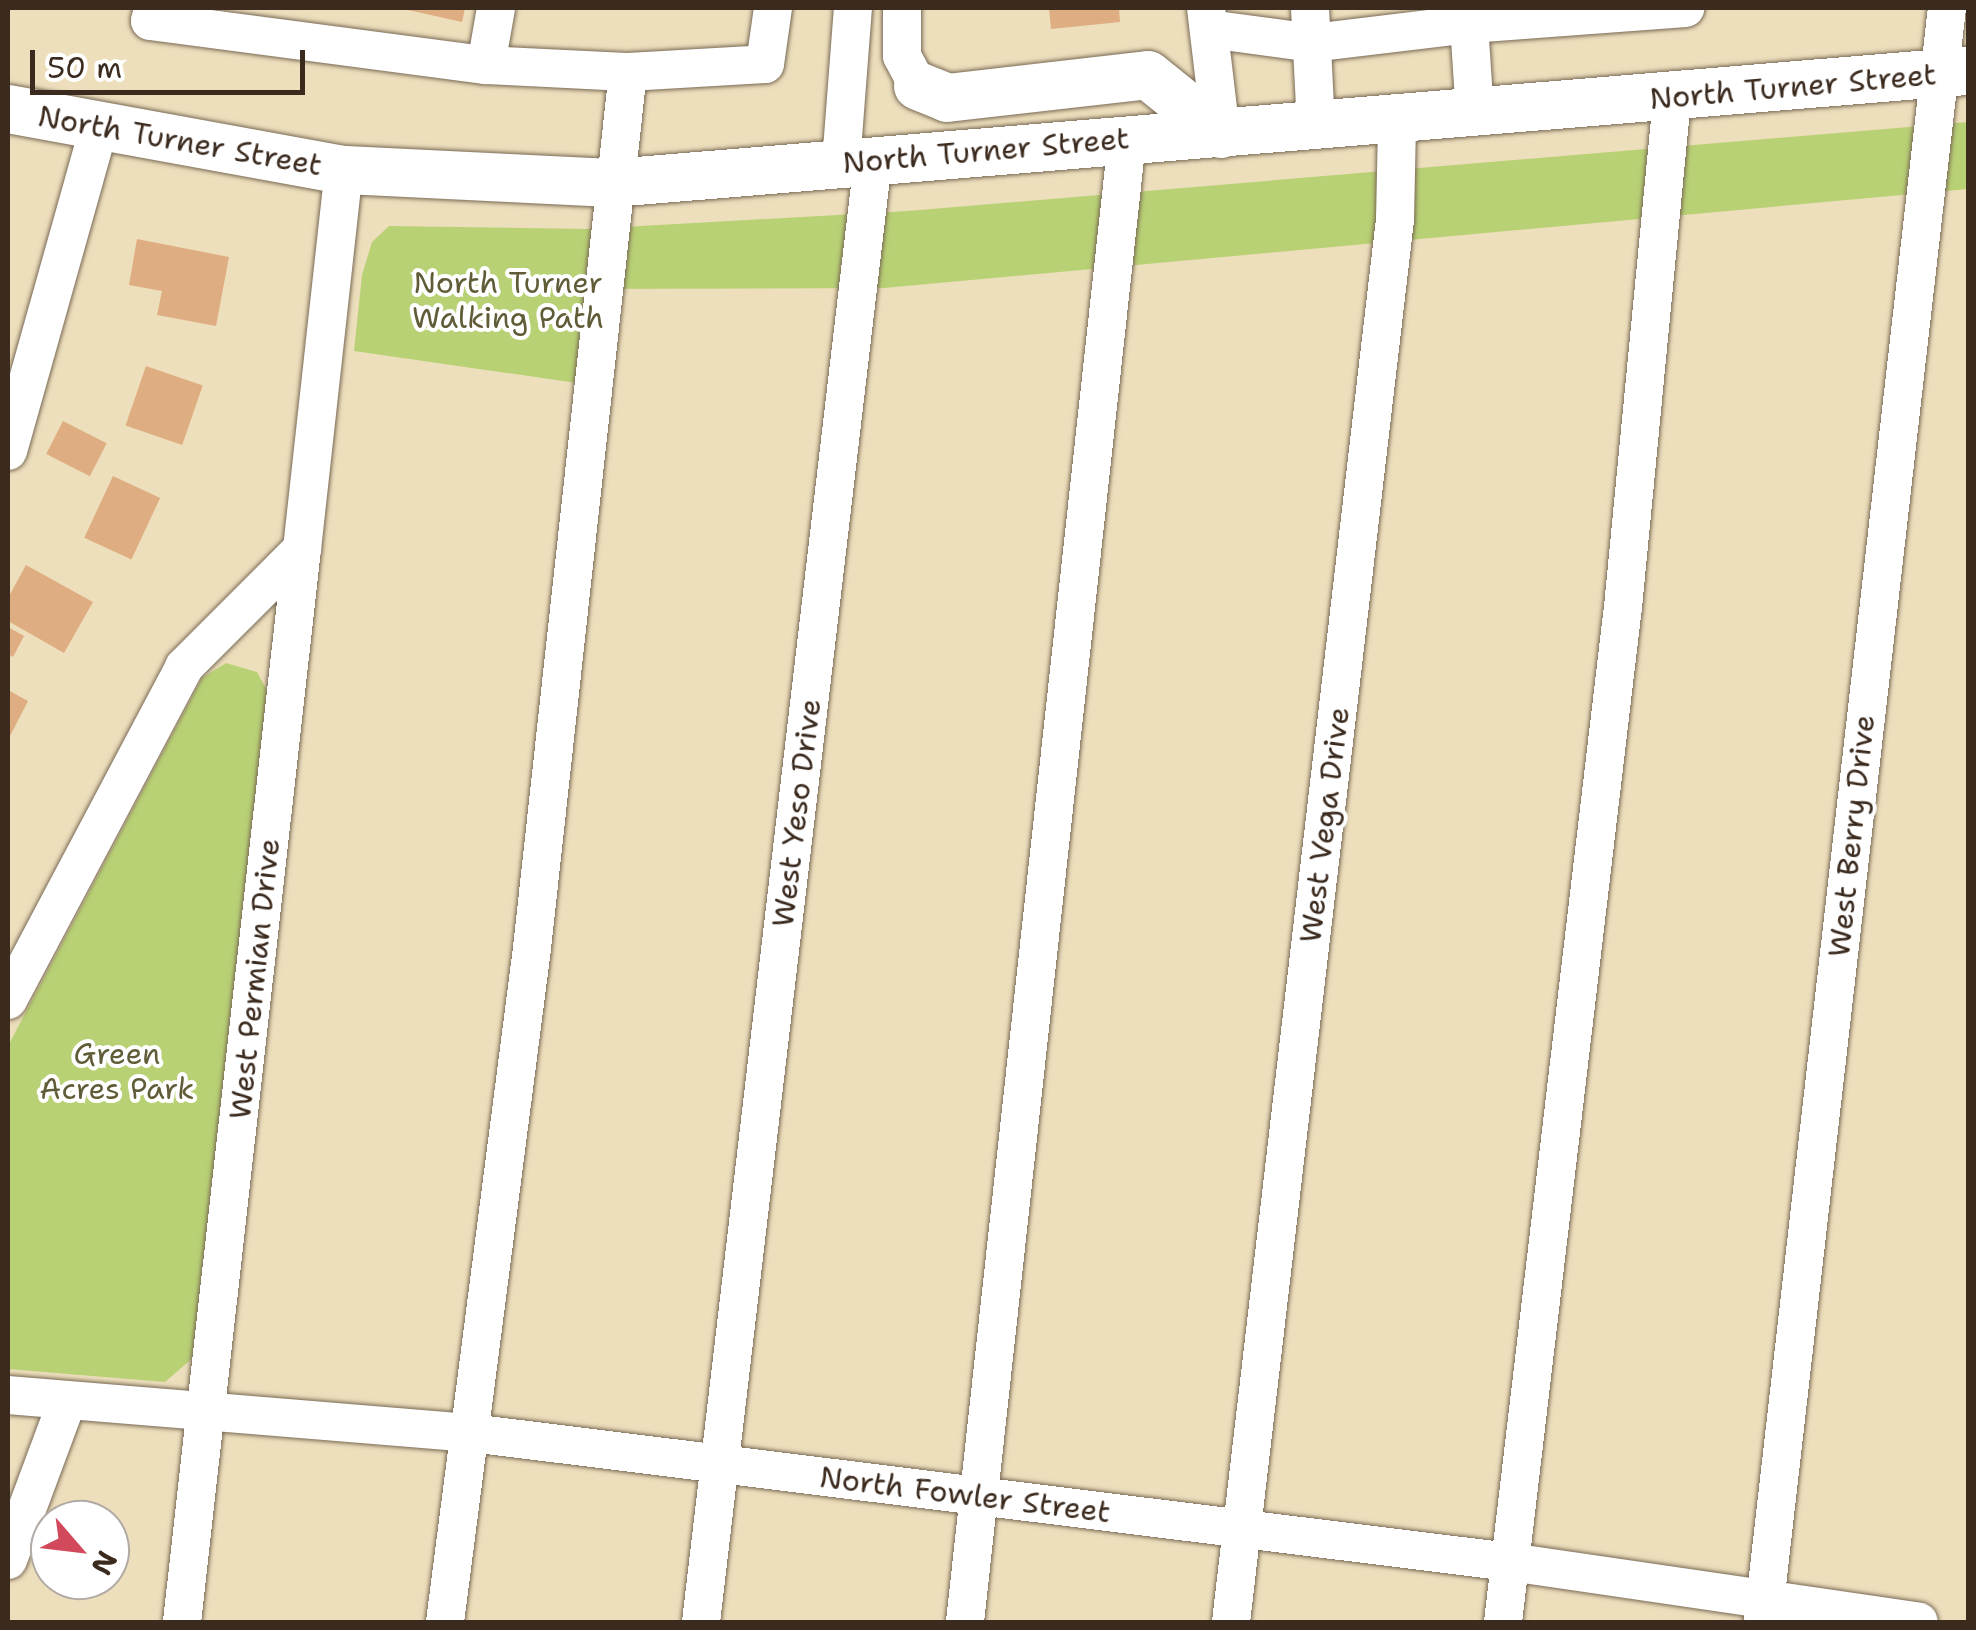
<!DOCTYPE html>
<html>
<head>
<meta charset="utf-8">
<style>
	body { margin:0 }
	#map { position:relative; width:1976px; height:1630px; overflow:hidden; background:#eddfbc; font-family:"Shantell Sans",sans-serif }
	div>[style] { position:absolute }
	.green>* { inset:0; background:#b9d175 }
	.building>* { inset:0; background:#dfad82; transform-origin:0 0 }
	.roads { filter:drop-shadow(0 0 2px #796955) drop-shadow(0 0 2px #796955) }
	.minor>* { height:38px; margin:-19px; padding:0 19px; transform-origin:19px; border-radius:19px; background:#fff }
	.major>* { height:48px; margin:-24px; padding:0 24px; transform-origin:24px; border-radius:24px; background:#fff }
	span { translate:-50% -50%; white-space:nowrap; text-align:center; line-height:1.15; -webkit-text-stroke:8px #fff; paint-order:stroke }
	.street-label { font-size:30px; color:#3b2a1e }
	.park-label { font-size:30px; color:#615c38 }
	.frame { position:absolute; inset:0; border:10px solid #3b2a1e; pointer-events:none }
	.north { position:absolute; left:30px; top:1500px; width:100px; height:100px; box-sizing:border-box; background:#fff; border:2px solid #b1aaa5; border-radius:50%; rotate:118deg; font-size:28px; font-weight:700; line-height:40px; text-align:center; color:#3b2a1e }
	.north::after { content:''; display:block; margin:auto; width:35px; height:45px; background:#d1495b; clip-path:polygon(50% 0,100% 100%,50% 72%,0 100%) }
	.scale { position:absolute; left:30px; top:50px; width:275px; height:45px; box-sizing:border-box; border:5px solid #3b2a1e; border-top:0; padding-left:12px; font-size:30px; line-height:35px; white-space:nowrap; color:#3b2a1e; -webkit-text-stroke:8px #fff; paint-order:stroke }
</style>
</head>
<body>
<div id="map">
	<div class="green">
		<i style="clip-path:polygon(1968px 122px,1968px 189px,884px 288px,585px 289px,577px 383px,354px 351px,362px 275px,372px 242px,389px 226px,588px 229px,908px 211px)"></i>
		<i style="clip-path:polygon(226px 663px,257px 672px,269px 694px,194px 1357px,165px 1382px,8px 1369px,8px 1046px,202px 678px)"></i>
	</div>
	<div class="building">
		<i style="clip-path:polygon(399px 8px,465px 8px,462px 22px)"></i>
		<i style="clip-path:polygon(1049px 8px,1119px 8px,1120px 22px,1051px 29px)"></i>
		<i style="clip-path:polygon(137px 239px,229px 257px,216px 326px,157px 315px,162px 291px,129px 285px)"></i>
		<i style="left:146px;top:366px;width:60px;height:63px;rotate:19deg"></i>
		<i style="left:63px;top:421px;width:49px;height:37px;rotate:27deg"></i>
		<i style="left:113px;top:476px;width:52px;height:68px;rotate:25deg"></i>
		<i style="clip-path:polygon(26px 565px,93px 602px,64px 653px,8px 621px,8px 598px)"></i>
		<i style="clip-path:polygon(8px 627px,24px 636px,13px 657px,8px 654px)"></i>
		<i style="clip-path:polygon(8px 690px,28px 701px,8px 740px)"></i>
	</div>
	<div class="roads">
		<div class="minor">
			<i style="left:153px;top:8px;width:13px;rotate:103deg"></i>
			<i style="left:150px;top:21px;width:339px;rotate:7.5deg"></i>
			<i style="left:486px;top:65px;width:58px;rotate:-80deg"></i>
			<i style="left:902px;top:8px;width:48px;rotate:90deg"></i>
			<i style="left:902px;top:56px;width:34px;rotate:62deg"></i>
			<i style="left:1206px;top:8px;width:127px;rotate:83.2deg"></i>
			<i style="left:1310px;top:8px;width:119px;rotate:87.1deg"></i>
			<i style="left:1477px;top:8px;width:18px;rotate:117deg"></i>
			<i style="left:1469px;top:24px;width:217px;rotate:-4.2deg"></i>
			<i style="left:1209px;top:29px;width:104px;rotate:7.7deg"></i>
			<i style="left:1312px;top:43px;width:158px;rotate:-6.9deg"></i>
			<i style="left:1469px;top:24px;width:91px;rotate:86.2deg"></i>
			<i style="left:628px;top:72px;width:137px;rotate:-3.3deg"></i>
			<i style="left:765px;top:64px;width:57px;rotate:-81.9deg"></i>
			<i style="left:841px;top:163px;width:155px;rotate:-85.6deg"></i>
			<i style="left:8px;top:451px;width:333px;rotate:-74.3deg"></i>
			<i style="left:8px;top:1000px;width:377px;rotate:-62.1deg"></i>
			<i style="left:184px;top:667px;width:167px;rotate:-45deg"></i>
			<i style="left:302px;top:549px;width:381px;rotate:-83.7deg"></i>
			<i style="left:8px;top:1395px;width:465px;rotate:4.7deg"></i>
			<i style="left:471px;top:1433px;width:1047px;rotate:7.08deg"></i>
			<i style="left:1510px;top:1562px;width:413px;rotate:8.3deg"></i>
			<i style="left:8px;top:1560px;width:170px;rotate:-69.6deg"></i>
			<i style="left:1763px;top:1620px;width:1622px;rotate:-83.49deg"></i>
			<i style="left:182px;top:1622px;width:1080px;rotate:-83.62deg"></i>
			<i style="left:445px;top:1622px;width:680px;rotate:-82.64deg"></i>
			<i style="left:532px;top:948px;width:881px;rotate:-83.75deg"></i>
			<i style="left:628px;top:72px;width:142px;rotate:-177.2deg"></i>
			<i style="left:701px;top:1622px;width:1472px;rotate:-83.29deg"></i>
			<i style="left:965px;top:1622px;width:1491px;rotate:-83.76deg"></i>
			<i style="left:1231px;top:1622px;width:1412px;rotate:-83.33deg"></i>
			<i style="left:1395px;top:220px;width:99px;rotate:-88.8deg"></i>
			<i style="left:1503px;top:1622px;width:1022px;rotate:-83.26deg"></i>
			<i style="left:1623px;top:607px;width:510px;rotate:-84.49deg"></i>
		</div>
		<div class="major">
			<i style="left:918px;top:86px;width:31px;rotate:22deg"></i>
			<i style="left:947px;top:98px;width:202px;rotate:-6.5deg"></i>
			<i style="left:1148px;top:75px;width:94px;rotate:38.9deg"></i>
			<i style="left:8px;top:109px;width:341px;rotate:10.3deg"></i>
			<i style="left:344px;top:170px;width:269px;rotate:2.8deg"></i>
			<i style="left:613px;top:183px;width:1360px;rotate:-4.73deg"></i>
		</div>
	</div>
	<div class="street-label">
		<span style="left:1793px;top:87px;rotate:-5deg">North Turner Street</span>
		<span style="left:180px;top:141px;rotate:10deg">North Turner Street</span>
		<span style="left:986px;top:151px;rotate:-5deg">North Turner Street</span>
		<span style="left:797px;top:813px;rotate:-83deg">West Yeso Drive</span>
		<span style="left:1325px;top:825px;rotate:-83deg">West Vega Drive</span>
		<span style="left:1852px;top:836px;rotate:-84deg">West Berry Drive</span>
		<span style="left:255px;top:979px;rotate:-84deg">West Permian Drive</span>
		<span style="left:965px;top:1495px;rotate:7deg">North Fowler Street</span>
	</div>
	<div class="park-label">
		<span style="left:508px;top:300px">North Turner<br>Walking Path</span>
		<span style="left:117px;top:1071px">Green<br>Acres Park</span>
	</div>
	<div class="frame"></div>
	<div class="north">N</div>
	<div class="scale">50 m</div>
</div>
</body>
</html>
